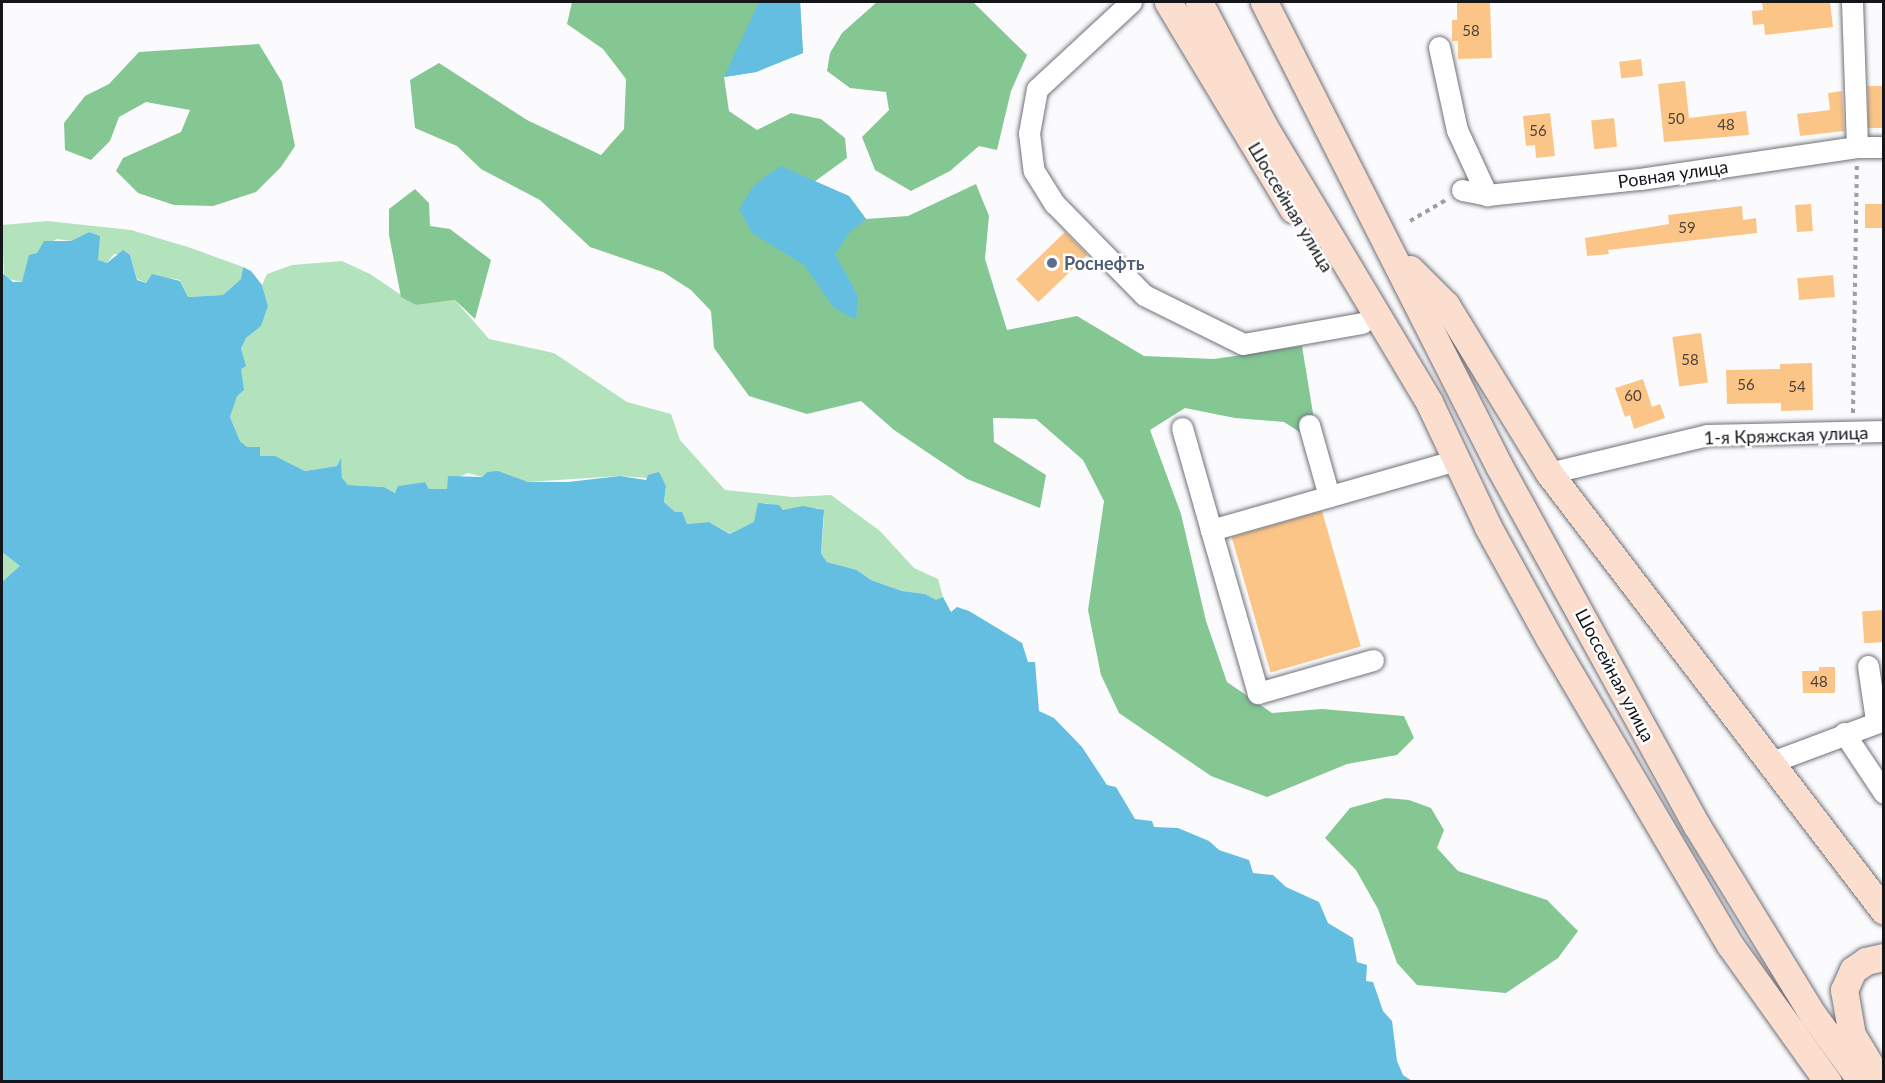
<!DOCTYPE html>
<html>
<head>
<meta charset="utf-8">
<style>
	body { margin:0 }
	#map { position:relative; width:1885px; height:1083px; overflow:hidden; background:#fbfbfd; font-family:Lato,sans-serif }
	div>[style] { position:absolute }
	.green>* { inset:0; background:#b3e3bc }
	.forest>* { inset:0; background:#84c793 }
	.water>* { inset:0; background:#63bee1 }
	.building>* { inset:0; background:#fcc588; transform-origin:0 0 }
	.path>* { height:4px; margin-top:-2px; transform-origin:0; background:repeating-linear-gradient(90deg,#9e9fa1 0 4.5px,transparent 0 9px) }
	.roads { filter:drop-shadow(0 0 2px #6f717a) drop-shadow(0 0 2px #6f717a) }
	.minor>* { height:21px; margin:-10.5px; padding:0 10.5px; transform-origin:10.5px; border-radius:10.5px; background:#fff }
	.major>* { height:27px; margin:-13.5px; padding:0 13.5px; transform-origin:13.5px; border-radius:13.5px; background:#fbdece }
	.dots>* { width:16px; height:16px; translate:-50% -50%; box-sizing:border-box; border:3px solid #fff; border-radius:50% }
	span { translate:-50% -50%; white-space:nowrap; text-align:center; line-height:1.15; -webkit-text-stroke:5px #fff; paint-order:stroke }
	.number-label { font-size:15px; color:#4f4235 }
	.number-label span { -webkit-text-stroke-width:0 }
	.street-label { font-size:18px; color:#151619 }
	.service-label { font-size:18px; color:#4e5e75; font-weight:700 }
	.left { translate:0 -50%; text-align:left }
	.frame { position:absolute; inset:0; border:3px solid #151619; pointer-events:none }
</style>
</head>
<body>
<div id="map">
	<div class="green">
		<i style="clip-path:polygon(47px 221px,131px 230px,191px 248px,243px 267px,241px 279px,223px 295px,188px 297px,180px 280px,152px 275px,146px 283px,137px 279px,130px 255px,114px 254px,107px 263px,97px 260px,98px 241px,89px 232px,71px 241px,57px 239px,42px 248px,22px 282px,4px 278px,2px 225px)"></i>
		<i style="clip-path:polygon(342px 261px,370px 274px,416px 305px,455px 300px,489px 339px,554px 353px,627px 402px,671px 414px,680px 440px,725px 490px,792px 497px,831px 495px,880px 531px,914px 568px,938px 579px,943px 597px,936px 601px,925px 594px,902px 591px,871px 580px,857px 570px,827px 562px,821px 555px,824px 517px,818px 508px,783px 510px,766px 503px,755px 522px,731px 534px,709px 522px,687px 524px,664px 502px,666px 486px,662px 479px,620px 476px,528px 482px,487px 472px,482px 477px,468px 473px,448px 482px,447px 489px,429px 489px,425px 482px,399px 486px,395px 493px,384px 487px,348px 485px,342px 479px,341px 460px,337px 466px,305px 471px,283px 460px,260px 456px,259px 447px,247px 448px,240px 441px,230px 417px,241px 378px,241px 349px,246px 338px,260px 326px,268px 306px,262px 285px,267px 274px,292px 265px)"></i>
		<i style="clip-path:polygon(2px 552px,21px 566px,2px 582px)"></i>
	</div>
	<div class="forest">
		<i style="clip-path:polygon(572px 2px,800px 2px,803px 53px,756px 72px,724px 77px,729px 111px,757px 130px,791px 113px,821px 119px,845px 138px,847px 158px,814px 182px,849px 196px,866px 219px,908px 216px,976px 184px,989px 216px,985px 259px,1007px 330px,1077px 316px,1144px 356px,1214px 359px,1302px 346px,1318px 444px,1284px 422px,1235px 418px,1185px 408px,1150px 430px,1181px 514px,1206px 621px,1227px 682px,1272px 713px,1322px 709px,1404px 716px,1414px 738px,1397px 755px,1347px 764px,1267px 797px,1211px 776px,1119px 713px,1101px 675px,1088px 610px,1104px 501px,1083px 460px,1036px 419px,993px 418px,994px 442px,1046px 475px,1040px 508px,967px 479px,894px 430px,861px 401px,807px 414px,749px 396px,714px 348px,711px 311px,691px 290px,663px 272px,590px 247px,540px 200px,481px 169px,457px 146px,415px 128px,410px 80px,439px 63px,527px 120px,601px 155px,624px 129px,626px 79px,603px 49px,567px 24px)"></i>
		<i style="clip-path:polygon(877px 2px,973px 2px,1027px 55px,1011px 91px,997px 150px,979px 146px,950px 171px,911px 191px,875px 170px,862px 137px,889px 110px,886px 92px,850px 88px,827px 71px,830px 53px,842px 33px)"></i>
		<i style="clip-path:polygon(259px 44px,282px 82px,295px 146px,281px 167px,256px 192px,213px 206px,174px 205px,138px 193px,116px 171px,123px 158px,181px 132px,190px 110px,146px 102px,119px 117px,110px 141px,91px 160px,65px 150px,64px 123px,85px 96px,109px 84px,139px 52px)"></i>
		<i style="clip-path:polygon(415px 189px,429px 203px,430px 226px,450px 229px,491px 260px,475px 319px,455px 300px,416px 305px,401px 297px,389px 235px,389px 209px)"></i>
		<i style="clip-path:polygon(1386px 798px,1409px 800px,1431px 808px,1444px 830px,1437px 848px,1458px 871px,1547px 900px,1578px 931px,1558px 958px,1506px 993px,1417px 985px,1397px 963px,1378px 909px,1356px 870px,1325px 838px,1350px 808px)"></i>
	</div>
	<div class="water">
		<i style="clip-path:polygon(759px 2px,800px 2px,803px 53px,756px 72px,724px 77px)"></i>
		<i style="clip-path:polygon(781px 166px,849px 196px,866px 219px,850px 232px,835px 254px,858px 296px,856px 320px,833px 307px,804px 265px,752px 233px,739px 209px,754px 185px)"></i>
		<i style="clip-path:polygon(89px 232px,100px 236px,98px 260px,107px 263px,123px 250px,130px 255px,137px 280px,146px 283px,152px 274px,180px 281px,188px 297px,223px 295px,241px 279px,243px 267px,251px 271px,262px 285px,268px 306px,261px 326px,246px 338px,241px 349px,246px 366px,241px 369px,244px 390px,237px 396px,230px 417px,240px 441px,247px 447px,260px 447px,260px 456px,275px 456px,305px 471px,337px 466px,341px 458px,342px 478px,348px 485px,384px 487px,395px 493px,398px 486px,425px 482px,429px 489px,447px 489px,448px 476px,482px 477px,487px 472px,498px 471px,528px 482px,568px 482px,620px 476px,646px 480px,648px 475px,659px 472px,666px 486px,664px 502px,675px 512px,682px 512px,687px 524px,709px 522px,730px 534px,754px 522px,758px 503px,779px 505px,783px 510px,803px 506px,824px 510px,821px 554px,827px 562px,857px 570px,871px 580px,902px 591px,925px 594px,936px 600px,943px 597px,951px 612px,957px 607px,969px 611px,1022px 643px,1028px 662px,1035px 662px,1039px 711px,1054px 718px,1082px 747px,1107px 785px,1116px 787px,1135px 819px,1152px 821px,1154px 827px,1178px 828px,1209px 841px,1219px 850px,1249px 860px,1253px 873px,1273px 875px,1286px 887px,1319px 902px,1328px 923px,1353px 938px,1357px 962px,1367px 965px,1366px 981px,1373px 982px,1383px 1011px,1392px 1021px,1397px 1061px,1403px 1075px,1412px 1081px,2px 1081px,2px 582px,20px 566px,2px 552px,2px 273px,13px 282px,22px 282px,29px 255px,37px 253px,44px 241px,71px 241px)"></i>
	</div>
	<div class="building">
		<i style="clip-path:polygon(1762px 2px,1830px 2px,1833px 27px,1765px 35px,1764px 24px,1753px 25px,1752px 11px,1763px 10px)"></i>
		<i style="clip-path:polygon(1457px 3px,1490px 3px,1492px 58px,1458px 59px,1458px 41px,1452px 41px,1452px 20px,1457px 20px)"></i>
		<i style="left:1641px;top:59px;width:17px;height:22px;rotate:83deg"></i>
		<i style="clip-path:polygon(1685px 81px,1689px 118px,1746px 111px,1749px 135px,1664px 142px,1658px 84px)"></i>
		<i style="left:1884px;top:86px;width:42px;height:16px;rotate:90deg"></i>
		<i style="clip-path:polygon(1842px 91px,1844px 131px,1800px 136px,1797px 114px,1830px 110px,1828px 93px)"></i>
		<i style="clip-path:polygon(1550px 113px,1555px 156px,1536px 158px,1535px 145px,1526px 146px,1523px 116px)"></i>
		<i style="left:1614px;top:118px;width:29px;height:23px;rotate:84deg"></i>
		<i style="left:1811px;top:204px;width:27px;height:16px;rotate:86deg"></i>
		<i style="left:1884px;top:204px;width:24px;height:19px;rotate:90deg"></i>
		<i style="clip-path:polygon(1742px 206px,1743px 220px,1756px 218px,1757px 233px,1608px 250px,1609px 254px,1587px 256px,1585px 238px,1669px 224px,1668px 215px)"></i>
		<i style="left:1065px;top:232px;width:32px;height:68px;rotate:46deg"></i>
		<i style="left:1833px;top:275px;width:22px;height:36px;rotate:85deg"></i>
		<i style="left:1701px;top:333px;width:50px;height:29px;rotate:82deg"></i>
		<i style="clip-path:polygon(1812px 363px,1813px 410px,1781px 411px,1781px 403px,1727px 404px,1726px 370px,1780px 369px,1780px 364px)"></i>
		<i style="clip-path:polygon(1643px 379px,1652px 407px,1660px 404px,1665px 418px,1634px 429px,1630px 415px,1625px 417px,1615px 388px)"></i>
		<i style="left:1322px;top:511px;width:141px;height:94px;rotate:74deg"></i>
		<i style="left:1882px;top:610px;width:32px;height:20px;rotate:86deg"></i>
		<i style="clip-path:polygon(1819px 667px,1835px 667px,1835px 693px,1803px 693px,1802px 671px,1819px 671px)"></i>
	</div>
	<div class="path">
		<i style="left:1410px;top:221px;width:42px;rotate:-30.3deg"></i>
		<i style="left:1853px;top:413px;width:247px;rotate:-89.1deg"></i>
	</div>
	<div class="roads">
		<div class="minor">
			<i style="left:1131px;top:2px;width:128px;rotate:137.2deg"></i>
			<i style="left:1037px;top:89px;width:45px;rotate:100.3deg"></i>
			<i style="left:1029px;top:133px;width:38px;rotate:83deg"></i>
			<i style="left:1034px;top:171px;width:39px;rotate:58deg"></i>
			<i style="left:1055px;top:204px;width:127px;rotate:45.6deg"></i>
			<i style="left:1144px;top:295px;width:110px;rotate:26.3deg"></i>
			<i style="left:1243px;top:344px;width:121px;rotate:-10deg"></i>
			<i style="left:1852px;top:2px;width:145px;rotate:88deg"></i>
			<i style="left:1439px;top:47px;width:85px;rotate:77.8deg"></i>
			<i style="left:1457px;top:130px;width:72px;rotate:65.2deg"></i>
			<i style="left:1462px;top:190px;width:25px;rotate:11deg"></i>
			<i style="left:1487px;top:195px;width:154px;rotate:-6deg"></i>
			<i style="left:1640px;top:179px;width:219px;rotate:-8.4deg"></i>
			<i style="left:1857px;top:147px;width:27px"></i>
			<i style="left:1309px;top:425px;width:74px;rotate:74.3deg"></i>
			<i style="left:1182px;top:428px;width:106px;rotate:74.1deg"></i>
			<i style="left:1549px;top:473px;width:163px;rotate:-13.5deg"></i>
			<i style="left:1707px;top:435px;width:177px;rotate:-1.3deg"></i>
			<i style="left:1373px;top:660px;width:120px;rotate:164deg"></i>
			<i style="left:1258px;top:693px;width:170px;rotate:-106.1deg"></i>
			<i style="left:1211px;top:530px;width:255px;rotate:-15.9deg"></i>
			<i style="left:1868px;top:666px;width:55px;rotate:81.6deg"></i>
			<i style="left:1844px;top:733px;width:72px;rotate:56.3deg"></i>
			<i style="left:1769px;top:763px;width:123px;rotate:-20.5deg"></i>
		</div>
		<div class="major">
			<i style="left:1168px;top:2px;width:242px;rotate:58.9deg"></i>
			<i style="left:1199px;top:2px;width:142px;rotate:62.4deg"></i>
			<i style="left:1265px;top:128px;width:319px;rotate:59.1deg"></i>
			<i style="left:1429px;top:402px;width:138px;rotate:64.7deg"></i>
			<i style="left:1488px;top:527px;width:127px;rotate:61.2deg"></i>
			<i style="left:1549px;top:638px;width:356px;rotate:59.5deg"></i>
			<i style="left:1730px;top:945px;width:168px;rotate:54.4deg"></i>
			<i style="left:1264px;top:2px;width:520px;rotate:63.14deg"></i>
			<i style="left:1499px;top:466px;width:411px;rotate:61.2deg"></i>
			<i style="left:1697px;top:826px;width:222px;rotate:58.5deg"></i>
			<i style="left:1813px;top:1015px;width:83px;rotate:53.8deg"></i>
			<i style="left:1410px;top:269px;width:51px;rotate:45deg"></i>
			<i style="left:1446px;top:305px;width:197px;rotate:58.5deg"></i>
			<i style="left:1549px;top:473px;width:551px;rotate:52.59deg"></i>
			<i style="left:1875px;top:1073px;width:44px;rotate:-121.2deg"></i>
			<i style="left:1852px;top:1035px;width:46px;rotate:-100.1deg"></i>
			<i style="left:1844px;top:990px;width:22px;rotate:-66deg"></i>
			<i style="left:1853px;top:970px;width:16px;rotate:-35deg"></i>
			<i style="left:1866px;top:961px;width:18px;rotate:-13deg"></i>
		</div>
	</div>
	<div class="dots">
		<i style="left:1052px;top:263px;background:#5c6f8a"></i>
	</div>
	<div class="number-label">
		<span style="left:1471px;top:31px">58</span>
		<span style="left:1676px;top:119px">50</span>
		<span style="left:1726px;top:125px">48</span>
		<span style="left:1538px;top:131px">56</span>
		<span style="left:1687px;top:228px">59</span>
		<span style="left:1690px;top:360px">58</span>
		<span style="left:1746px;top:385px">56</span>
		<span style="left:1797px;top:387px">54</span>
		<span style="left:1633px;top:396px">60</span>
		<span style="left:1819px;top:682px">48</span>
	</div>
	<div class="street-label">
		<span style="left:1673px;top:174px;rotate:-8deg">Ровная улица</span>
		<span style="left:1291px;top:207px;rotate:59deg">Шоссейная улица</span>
		<span style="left:1786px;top:435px;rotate:-2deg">1-я Кряжская улица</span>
		<span style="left:1615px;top:675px;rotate:62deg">Шоссейная улица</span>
	</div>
	<div class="service-label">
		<span class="left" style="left:1064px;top:263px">Роснефть</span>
	</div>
	<div class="frame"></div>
</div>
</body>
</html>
